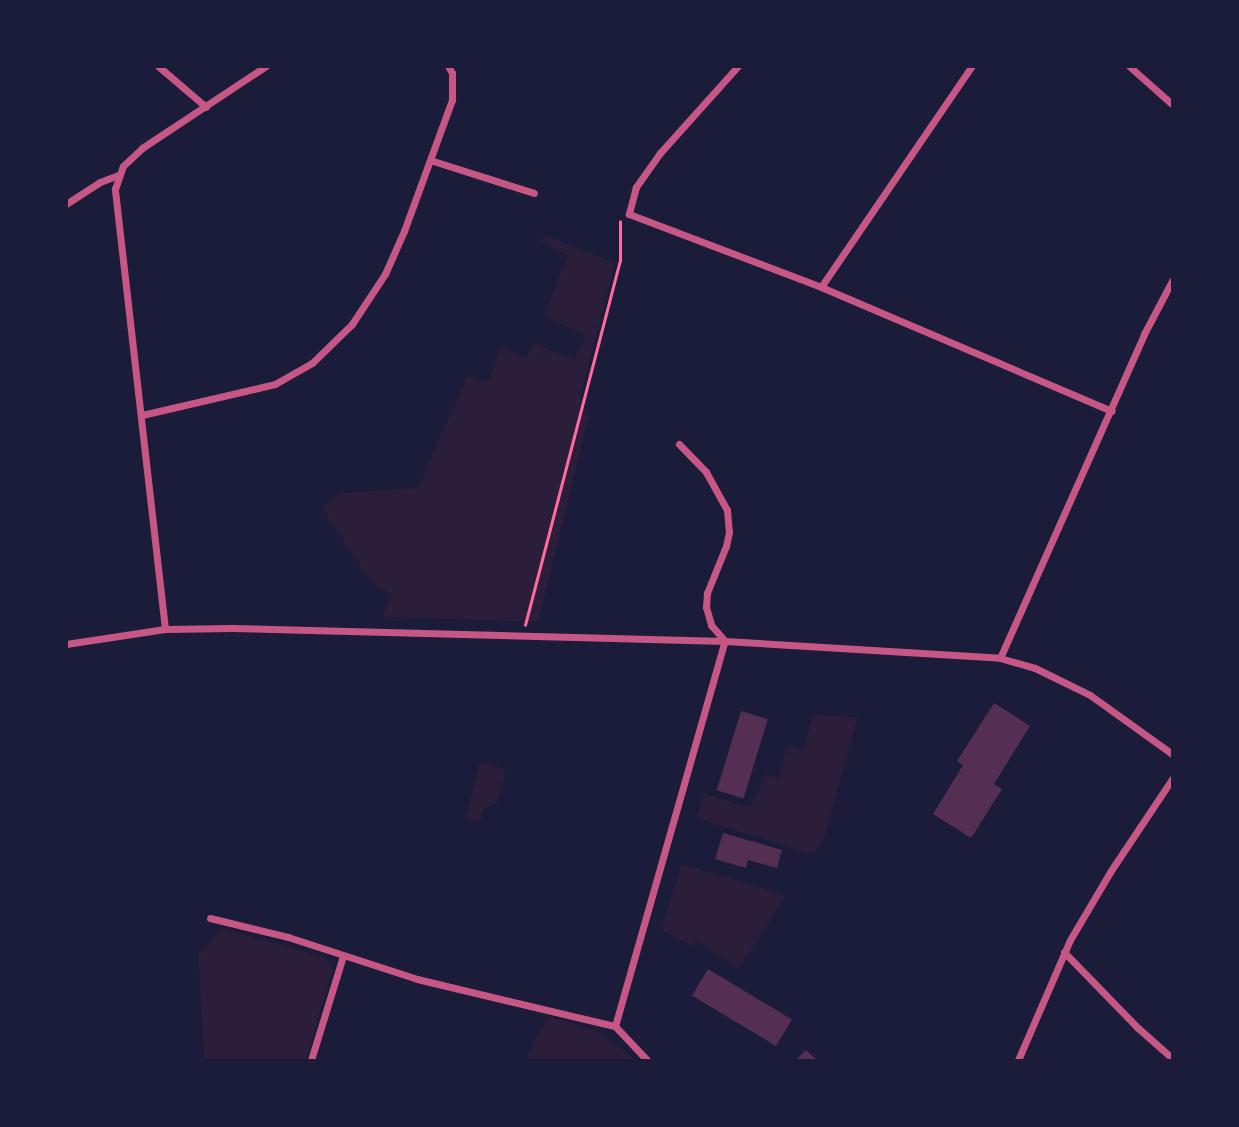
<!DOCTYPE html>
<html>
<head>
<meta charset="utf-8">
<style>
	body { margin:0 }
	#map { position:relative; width:1239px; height:1127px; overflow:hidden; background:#1b1b3a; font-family:Manrope,sans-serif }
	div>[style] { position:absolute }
	.green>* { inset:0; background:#2a1e3b }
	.building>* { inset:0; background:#542f53; transform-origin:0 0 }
	.path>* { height:2.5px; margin:-1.25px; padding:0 1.25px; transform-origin:1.25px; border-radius:1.25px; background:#ff6b9d }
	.minor>* { height:7px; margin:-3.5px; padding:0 3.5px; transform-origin:3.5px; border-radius:3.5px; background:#c65784 }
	span { translate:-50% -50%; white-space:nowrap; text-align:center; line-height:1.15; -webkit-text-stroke:5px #1b1b3a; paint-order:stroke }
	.frame { position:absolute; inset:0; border:68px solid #1b1b3a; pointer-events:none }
</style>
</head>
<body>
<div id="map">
	<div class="green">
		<i style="clip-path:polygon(544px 235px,615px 263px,580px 398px,589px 416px,538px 622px,381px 617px,392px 595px,371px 582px,321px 507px,342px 493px,418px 488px,467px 376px,489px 382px,500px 347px,527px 358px,534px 343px,575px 360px,585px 335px,544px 316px,568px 255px,539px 242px)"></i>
		<i style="clip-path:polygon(812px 715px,858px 717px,824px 838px,813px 855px,696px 818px,704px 793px,742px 806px,752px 805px,765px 774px,779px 778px,788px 745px,804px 750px)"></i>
		<i style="clip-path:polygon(480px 762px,506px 769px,497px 803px,483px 809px,480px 822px,466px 818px)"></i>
		<i style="clip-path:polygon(682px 864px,786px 895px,739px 969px,696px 940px,692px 946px,661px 930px)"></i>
		<i style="clip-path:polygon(221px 928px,324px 957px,330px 964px,332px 971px,306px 1060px,204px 1060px,198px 953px,202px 953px)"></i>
		<i style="clip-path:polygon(548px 1016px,599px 1032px,636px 1060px,525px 1060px)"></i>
	</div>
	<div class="building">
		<i style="clip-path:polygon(994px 703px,1030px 726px,994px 784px,1002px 789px,971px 838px,933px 814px,963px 765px,957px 761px)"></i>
		<i style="left:741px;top:711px;width:28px;height:83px;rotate:17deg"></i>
		<i style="clip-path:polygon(723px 833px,782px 850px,777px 868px,748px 860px,746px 868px,715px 859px)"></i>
		<i style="left:708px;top:969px;width:98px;height:31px;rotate:31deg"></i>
		<i style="clip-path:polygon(806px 1050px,817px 1060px,796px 1060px)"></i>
	</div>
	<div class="path">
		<i style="left:525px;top:625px;width:376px;rotate:-75.4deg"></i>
		<i style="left:620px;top:261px;width:39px;rotate:-90deg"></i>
	</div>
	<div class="minor">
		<i style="left:158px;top:66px;width:63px;rotate:40.5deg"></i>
		<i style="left:738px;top:66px;width:117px;rotate:131.9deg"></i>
		<i style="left:660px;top:153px;width:42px;rotate:125.2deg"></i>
		<i style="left:636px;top:187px;width:28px;rotate:105deg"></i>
		<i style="left:629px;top:214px;width:205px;rotate:20.8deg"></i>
		<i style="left:821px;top:287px;width:316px;rotate:23.1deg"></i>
		<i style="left:1129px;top:66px;width:57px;rotate:41.5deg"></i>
		<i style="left:430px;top:160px;width:109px;rotate:17.6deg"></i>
		<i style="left:66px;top:204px;width:40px;rotate:-32.9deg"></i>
		<i style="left:100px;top:182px;width:19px;rotate:-21deg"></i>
		<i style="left:821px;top:287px;width:268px;rotate:-55.7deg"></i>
		<i style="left:142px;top:415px;width:137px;rotate:-13.1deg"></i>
		<i style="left:275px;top:384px;width:43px;rotate:-29.6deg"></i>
		<i style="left:312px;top:363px;width:56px;rotate:-44.3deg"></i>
		<i style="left:352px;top:324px;width:60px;rotate:-56.6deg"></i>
		<i style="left:385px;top:274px;width:47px;rotate:-66.2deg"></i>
		<i style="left:404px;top:231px;width:140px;rotate:-69.9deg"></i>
		<i style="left:452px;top:100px;width:27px;rotate:-90deg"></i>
		<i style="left:452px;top:73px;width:8px;rotate:-120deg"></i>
		<i style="left:679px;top:444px;width:39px;rotate:46deg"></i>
		<i style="left:706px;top:472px;width:43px;rotate:61.1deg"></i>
		<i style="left:727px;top:510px;width:22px;rotate:85deg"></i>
		<i style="left:729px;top:532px;width:14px;rotate:102deg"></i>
		<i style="left:726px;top:546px;width:51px;rotate:112deg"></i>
		<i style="left:707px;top:593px;width:14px;rotate:94deg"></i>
		<i style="left:706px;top:607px;width:19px;rotate:74deg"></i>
		<i style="left:711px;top:625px;width:21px;rotate:49deg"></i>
		<i style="left:165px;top:629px;width:443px;rotate:-96.5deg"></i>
		<i style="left:115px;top:189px;width:24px;rotate:-71deg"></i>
		<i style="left:123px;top:166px;width:26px;rotate:-43deg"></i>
		<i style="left:142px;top:148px;width:149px;rotate:-33.5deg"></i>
		<i style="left:66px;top:644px;width:100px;rotate:-8.6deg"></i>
		<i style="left:165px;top:629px;width:67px;rotate:-0.9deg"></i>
		<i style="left:232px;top:628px;width:493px;rotate:1.5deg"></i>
		<i style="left:725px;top:641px;width:276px;rotate:3.5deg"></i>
		<i style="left:1000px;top:658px;width:36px;rotate:16deg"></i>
		<i style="left:1035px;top:668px;width:61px;rotate:26.1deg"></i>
		<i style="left:1090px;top:695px;width:101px;rotate:35.7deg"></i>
		<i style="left:1000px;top:658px;width:355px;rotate:-66deg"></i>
		<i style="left:1144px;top:334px;width:60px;rotate:-62.2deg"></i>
		<i style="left:210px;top:918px;width:80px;rotate:13.7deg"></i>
		<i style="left:288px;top:937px;width:136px;rotate:18deg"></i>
		<i style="left:417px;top:979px;width:204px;rotate:13.4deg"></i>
		<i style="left:1064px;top:952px;width:106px;rotate:45.8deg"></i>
		<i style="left:1138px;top:1028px;width:45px;rotate:41.4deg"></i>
		<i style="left:311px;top:1060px;width:109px;rotate:-72.9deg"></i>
		<i style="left:647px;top:1060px;width:47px;rotate:-133.3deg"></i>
		<i style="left:615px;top:1026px;width:400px;rotate:-74.1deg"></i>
		<i style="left:1018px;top:1060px;width:131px;rotate:-66.6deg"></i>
		<i style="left:1070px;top:940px;width:79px;rotate:-59.5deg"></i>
		<i style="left:1110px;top:872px;width:112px;rotate:-56.3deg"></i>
	</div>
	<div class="frame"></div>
</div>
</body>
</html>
